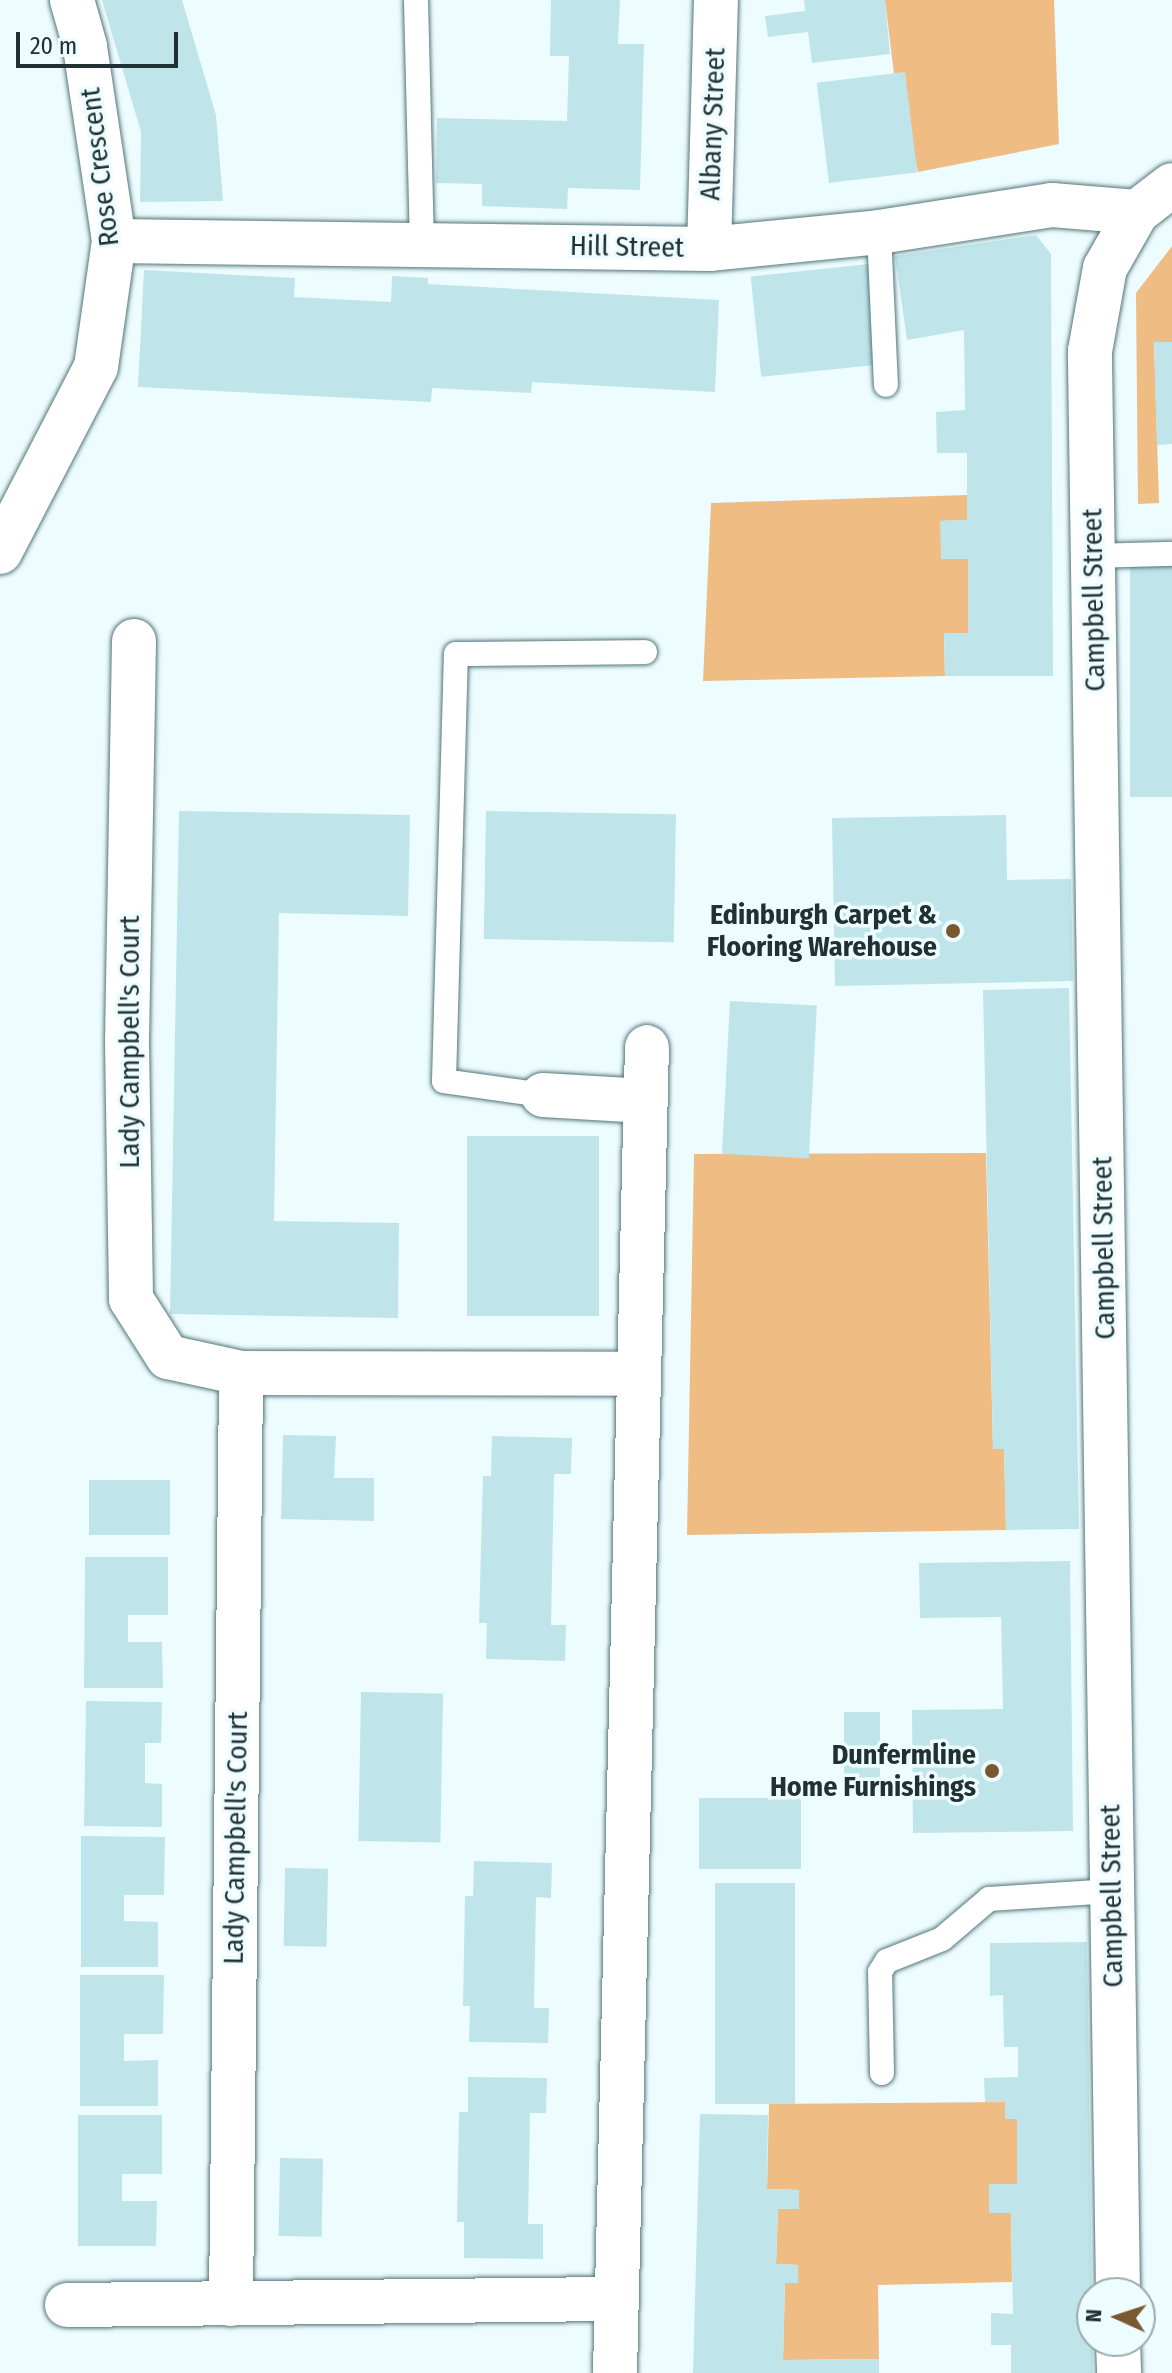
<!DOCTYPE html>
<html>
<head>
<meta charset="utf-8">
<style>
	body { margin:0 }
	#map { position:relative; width:1172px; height:2373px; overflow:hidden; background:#edfcfe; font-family:"Fira Sans Condensed",sans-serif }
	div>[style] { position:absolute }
	.green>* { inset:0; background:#efbc83 }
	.building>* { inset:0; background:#bfe5eb; transform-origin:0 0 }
	.roads { filter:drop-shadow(0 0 2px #52767b) drop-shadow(0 0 2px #52767b) }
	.lane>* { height:24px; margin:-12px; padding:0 12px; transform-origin:12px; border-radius:12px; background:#fff }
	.street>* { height:44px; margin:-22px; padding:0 22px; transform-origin:22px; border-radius:22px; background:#fff }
	.dots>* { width:22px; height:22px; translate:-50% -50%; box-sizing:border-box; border:4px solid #edfcfe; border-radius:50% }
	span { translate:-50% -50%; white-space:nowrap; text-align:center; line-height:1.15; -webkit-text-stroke:7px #edfcfe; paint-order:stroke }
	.street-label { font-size:28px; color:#213133 }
	.poi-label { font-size:28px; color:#213133; font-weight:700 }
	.right { translate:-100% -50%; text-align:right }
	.north { position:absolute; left:1076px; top:2277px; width:80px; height:80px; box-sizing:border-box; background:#edfcfe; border:2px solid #9babad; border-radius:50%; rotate:273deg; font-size:22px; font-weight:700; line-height:32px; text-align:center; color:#213133 }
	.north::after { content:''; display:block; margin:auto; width:28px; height:36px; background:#7b5930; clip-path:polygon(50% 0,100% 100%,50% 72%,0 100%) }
	.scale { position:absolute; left:16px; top:32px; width:162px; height:36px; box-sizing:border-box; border:4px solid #213133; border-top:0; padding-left:10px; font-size:24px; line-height:28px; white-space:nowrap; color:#213133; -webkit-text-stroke:6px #edfcfe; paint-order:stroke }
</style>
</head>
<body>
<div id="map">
	<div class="green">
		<i style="clip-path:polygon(885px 0,1054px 0,1059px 144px,918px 172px,894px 74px)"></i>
		<i style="clip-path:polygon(1172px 246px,1172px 342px,1154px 342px,1159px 503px,1138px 504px,1136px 293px)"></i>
		<i style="clip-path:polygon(967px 495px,967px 520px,940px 521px,968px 559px,968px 633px,944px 634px,945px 676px,703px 681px,711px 503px)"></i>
		<i style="clip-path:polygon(986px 1153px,993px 1449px,1004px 1449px,1006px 1530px,687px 1535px,694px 1154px)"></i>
		<i style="clip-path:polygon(1005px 2102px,1005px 2119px,1017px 2119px,1017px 2184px,989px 2184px,989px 2213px,1011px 2213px,1012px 2282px,878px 2285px,879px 2359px,783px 2360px,785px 2283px,798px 2283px,798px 2265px,776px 2264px,778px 2209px,799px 2209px,799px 2190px,767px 2189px,769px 2104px)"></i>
	</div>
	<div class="building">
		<i style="clip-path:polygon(102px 0,182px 0,216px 115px,223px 201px,140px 202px,141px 132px)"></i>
		<i style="clip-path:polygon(551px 0,620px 0,618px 44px,644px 44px,640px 190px,568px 188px,567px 209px,482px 206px,482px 184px,436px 183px,437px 118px,567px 121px,569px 56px,550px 56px)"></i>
		<i style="clip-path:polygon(804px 0,885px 0,890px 54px,812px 63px,808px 32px,768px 37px,765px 16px,805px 11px)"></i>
		<i style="left:905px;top:72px;width:101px;height:89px;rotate:83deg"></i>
		<i style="clip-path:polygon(1036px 235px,1051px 254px,1053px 676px,945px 676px,944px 633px,968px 633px,968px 559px,941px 559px,940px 521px,967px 520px,967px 453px,937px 453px,936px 412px,965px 410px,964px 330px,907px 340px,895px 256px)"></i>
		<i style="left:869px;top:264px;width:101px;height:119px;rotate:84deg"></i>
		<i style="clip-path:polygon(144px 270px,295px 278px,294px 297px,391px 302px,392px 276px,428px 278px,428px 284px,719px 300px,715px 392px,532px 382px,531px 393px,432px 388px,431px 402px,138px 387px)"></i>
		<i style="clip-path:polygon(1154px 342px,1172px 342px,1172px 444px,1157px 445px)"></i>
		<i style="left:1130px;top:563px;width:42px;height:234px"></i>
		<i style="clip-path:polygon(179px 811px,410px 815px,408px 916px,279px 913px,274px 1221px,399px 1223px,398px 1318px,170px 1314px)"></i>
		<i style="left:486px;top:811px;width:190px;height:128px;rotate:1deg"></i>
		<i style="clip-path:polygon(1006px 815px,1007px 880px,1071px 879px,1073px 981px,835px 986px,832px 818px)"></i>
		<i style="clip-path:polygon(1069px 988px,1079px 1529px,1006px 1530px,1004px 1449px,993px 1449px,983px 990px)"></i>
		<i style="left:730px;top:1001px;width:87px;height:153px;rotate:3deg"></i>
		<i style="left:467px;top:1136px;width:132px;height:180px"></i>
		<i style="clip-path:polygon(283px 1435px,336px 1436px,334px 1478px,374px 1478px,374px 1521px,281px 1519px)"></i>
		<i style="clip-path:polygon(492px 1436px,572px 1438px,571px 1474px,554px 1474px,551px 1625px,566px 1625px,565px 1661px,486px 1659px,487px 1623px,479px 1623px,483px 1476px,491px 1476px)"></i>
		<i style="left:89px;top:1480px;width:81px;height:55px"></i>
		<i style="clip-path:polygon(85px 1557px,168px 1557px,168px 1615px,128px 1615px,128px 1642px,162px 1642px,163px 1688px,84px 1688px)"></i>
		<i style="clip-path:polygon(1070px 1561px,1073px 1831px,913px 1833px,912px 1710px,1003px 1709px,1001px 1617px,920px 1618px,919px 1563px)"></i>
		<i style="left:361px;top:1692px;width:82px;height:149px;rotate:1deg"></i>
		<i style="clip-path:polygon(86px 1701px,162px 1702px,161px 1743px,145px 1743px,145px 1783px,162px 1784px,162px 1827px,84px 1826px)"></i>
		<i style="left:844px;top:1712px;width:36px;height:71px"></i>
		<i style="left:699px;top:1798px;width:102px;height:71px"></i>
		<i style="clip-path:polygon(81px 1836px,165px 1837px,164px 1895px,124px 1895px,124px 1921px,158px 1922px,158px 1967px,81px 1967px)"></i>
		<i style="clip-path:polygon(474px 1861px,552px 1863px,551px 1898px,536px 1897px,534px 2008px,549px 2008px,548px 2043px,469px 2042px,470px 2006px,463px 2006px,465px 1896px,473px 1896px)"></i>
		<i style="left:285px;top:1868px;width:43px;height:78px;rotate:1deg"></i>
		<i style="left:715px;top:1883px;width:80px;height:221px"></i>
		<i style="clip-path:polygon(1087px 1942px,1093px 2373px,1011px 2373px,1011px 2345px,991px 2345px,991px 2313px,1013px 2314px,1011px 2213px,989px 2213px,989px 2184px,1017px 2184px,1017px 2119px,1005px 2119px,1005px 2102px,985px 2102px,984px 2078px,1018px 2077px,1018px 2047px,1004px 2047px,1003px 1995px,990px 1996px,990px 1943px)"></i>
		<i style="clip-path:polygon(80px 1975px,164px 1975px,163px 2034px,124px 2034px,124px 2061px,158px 2060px,158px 2106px,80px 2106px)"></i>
		<i style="clip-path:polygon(468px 2077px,547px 2078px,546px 2113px,530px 2113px,528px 2224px,543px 2224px,543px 2259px,464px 2258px,464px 2222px,457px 2222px,459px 2112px,468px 2112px)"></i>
		<i style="clip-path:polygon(700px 2114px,768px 2115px,767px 2189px,799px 2190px,799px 2209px,778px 2209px,776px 2264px,798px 2265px,798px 2283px,785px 2283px,783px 2360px,879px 2359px,879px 2373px,693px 2373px)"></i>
		<i style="clip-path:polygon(78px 2115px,162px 2115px,162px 2174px,122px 2174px,122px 2201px,157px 2201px,156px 2246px,78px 2246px)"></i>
		<i style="left:280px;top:2158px;width:43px;height:78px;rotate:1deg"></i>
	</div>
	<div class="roads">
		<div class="lane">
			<i style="left:416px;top:0;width:245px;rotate:88.6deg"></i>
			<i style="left:879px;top:232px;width:153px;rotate:87.4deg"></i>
			<i style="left:1093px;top:556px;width:79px;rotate:-1.5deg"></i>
			<i style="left:543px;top:1095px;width:100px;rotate:-172deg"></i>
			<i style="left:444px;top:1081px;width:427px;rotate:-88.4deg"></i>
			<i style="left:456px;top:654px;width:189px;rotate:-0.6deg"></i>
			<i style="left:882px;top:2073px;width:101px;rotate:-91.1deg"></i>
			<i style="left:880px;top:1972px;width:13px;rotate:-58deg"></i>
			<i style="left:887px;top:1961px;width:59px;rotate:-21.8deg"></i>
			<i style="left:942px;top:1939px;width:62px;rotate:-40.4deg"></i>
			<i style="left:989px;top:1899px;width:123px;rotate:-3.7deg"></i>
		</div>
		<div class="street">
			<i style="left:114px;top:241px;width:595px;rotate:0.77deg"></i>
			<i style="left:709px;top:249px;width:171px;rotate:-5.7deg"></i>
			<i style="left:879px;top:232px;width:175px;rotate:-8.9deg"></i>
			<i style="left:1052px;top:205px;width:85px;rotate:4.7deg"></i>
			<i style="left:709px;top:249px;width:249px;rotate:-88.4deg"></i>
			<i style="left:0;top:552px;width:208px;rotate:-62.6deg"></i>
			<i style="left:96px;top:367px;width:127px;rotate:-81.9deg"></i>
			<i style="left:114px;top:241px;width:197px;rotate:-98.5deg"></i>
			<i style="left:85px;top:46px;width:48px;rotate:-105.8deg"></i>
			<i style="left:134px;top:641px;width:401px;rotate:91deg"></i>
			<i style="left:127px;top:1042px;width:257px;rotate:89.1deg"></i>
			<i style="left:131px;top:1299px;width:69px;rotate:57.5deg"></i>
			<i style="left:168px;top:1357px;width:75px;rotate:12.4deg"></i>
			<i style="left:543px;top:1095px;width:102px;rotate:3.4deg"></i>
			<i style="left:1118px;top:2293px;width:1942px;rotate:-90.83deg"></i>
			<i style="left:1090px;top:351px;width:84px;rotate:-79.8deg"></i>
			<i style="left:1105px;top:268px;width:64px;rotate:-60.3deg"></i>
			<i style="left:1137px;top:212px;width:44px;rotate:-37.6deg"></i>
			<i style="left:231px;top:2304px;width:931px;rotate:-89.38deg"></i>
			<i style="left:241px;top:1373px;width:398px;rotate:0.1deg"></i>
			<i style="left:67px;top:2305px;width:550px;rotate:-0.63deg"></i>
			<i style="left:1118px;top:2341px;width:32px;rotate:88deg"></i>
			<i style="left:615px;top:2373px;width:1326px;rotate:-88.62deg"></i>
		</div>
	</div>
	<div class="dots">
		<i style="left:953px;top:931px;background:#7b5930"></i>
		<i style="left:992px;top:1771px;background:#7b5930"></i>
	</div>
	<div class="street-label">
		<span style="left:713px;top:124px;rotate:-88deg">Albany Street</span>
		<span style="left:100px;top:167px;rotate:-97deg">Rose Crescent</span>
		<span style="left:627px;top:247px;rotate:1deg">Hill Street</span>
		<span style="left:1094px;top:600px;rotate:-91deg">Campbell Street</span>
		<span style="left:130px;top:1042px;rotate:-90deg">Lady Campbell's Court</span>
		<span style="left:1104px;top:1248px;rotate:-91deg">Campbell Street</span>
		<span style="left:236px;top:1838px;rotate:-89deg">Lady Campbell's Court</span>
		<span style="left:1112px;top:1896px;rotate:-91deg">Campbell Street</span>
	</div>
	<div class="poi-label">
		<span class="right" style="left:937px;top:931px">Edinburgh Carpet &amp;<br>Flooring Warehouse</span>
		<span class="right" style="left:976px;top:1771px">Dunfermline<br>Home Furnishings</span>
	</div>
	<div class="north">N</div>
	<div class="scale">20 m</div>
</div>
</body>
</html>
